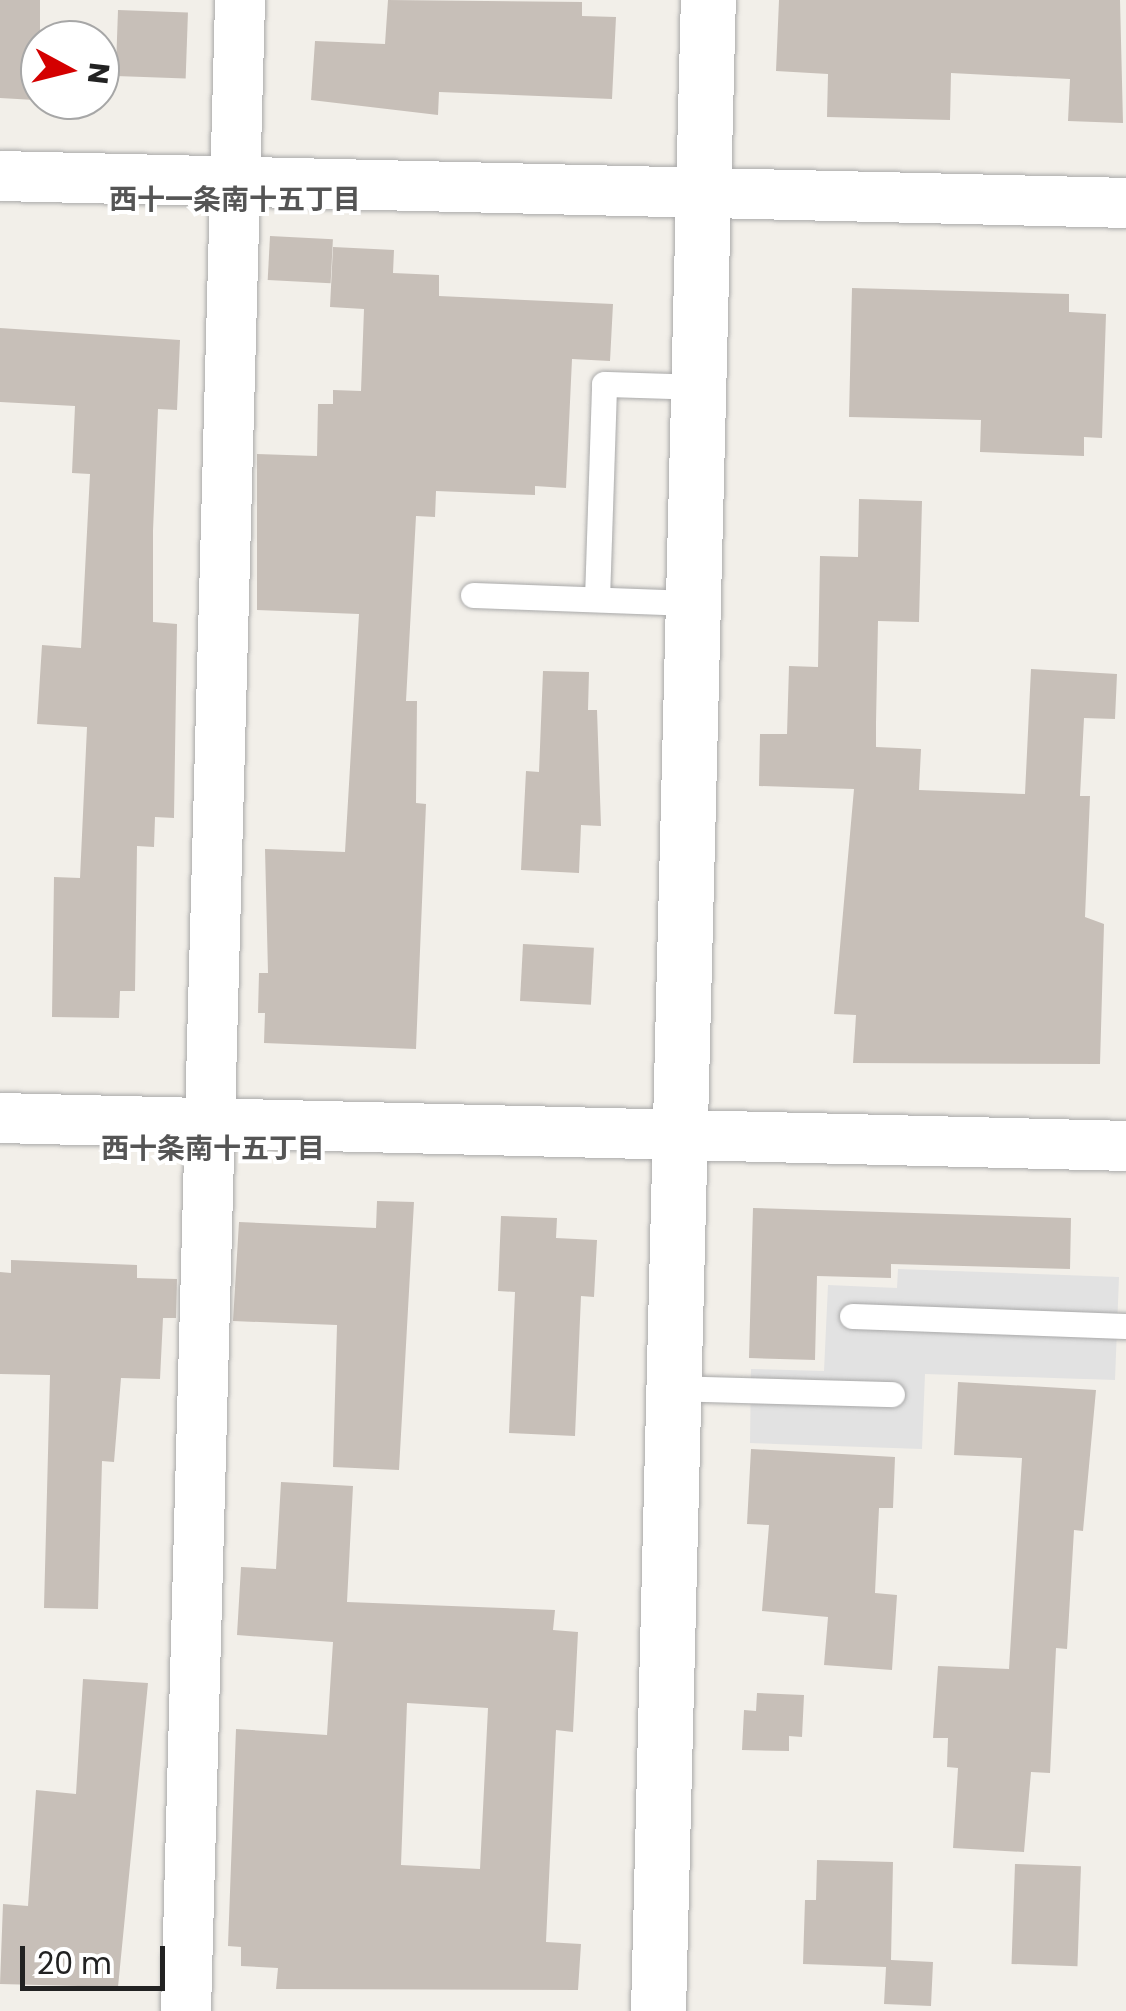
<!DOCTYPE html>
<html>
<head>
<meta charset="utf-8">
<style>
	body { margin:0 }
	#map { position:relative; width:1126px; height:2011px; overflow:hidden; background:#f2efe9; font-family:Poppins,"Noto Sans JP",sans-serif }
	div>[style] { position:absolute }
	.parking>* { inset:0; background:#e2e2e2 }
	.building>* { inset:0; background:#c7bfb8; transform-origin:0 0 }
	.roads { filter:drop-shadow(0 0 2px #a9a9a9) drop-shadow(0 0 2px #a9a9a9) }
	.service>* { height:25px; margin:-12.5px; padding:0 12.5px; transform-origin:12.5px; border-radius:12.5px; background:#fff }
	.minor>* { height:50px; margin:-25px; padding:0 25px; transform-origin:25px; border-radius:25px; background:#fff }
	.tertiary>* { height:55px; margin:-27.5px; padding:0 27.5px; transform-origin:27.5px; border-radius:27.5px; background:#fff }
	span { translate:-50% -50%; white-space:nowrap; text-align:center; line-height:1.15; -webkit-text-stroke:8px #fff; paint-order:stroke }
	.neighbourhood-label { font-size:28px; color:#555; font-weight:700 }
	.north { position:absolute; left:20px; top:20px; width:100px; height:100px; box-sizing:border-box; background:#fff; border:2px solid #a7a7a7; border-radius:50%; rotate:97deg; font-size:28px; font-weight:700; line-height:40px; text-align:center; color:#222 }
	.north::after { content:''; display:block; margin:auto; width:35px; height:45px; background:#d40000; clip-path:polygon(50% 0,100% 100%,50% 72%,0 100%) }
	.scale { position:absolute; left:20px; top:1946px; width:145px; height:45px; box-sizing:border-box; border:5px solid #222; border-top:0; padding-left:12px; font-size:30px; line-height:35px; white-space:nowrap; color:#222; -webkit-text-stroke:8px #fff; paint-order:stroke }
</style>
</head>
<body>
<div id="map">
	<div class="parking">
		<i style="clip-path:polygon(898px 1269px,1119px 1277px,1115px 1380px,925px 1374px,922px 1449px,750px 1443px,751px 1369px,824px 1371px,828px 1285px,897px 1288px)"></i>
	</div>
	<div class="building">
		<i style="clip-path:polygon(0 0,40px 0,40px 100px,100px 100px,105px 63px,104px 104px,0 98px)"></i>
		<i style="clip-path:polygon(388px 0,582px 2px,582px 16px,616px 17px,612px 99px,439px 92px,438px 115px,311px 100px,315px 41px,385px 44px)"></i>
		<i style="clip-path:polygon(779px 0,1120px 0,1123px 123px,1068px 121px,1070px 79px,951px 73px,950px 120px,827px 117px,828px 74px,776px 71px)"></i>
		<i style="left:118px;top:10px;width:70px;height:66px;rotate:2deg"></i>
		<i style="left:270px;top:236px;width:63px;height:44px;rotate:3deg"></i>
		<i style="clip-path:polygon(333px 247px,394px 250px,393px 273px,439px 275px,439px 296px,613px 304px,610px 361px,572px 359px,566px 488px,535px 486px,535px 495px,436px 491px,435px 517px,416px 516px,406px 701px,417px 701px,416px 803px,426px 804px,416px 1049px,264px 1043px,265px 1013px,258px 1013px,259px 973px,268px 973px,265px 849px,345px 852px,359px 614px,257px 610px,257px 454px,317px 456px,318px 404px,333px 404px,333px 390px,361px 391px,364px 309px,330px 307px)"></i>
		<i style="clip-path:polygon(852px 288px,1069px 294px,1069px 312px,1106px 314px,1102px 438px,1084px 437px,1084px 456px,980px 452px,981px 420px,849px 417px)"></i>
		<i style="clip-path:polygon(0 328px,180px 340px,177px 410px,158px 409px,153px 531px,153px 622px,177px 624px,174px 818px,155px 817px,154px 847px,137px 846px,135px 991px,120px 991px,119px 1018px,52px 1017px,54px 877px,80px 878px,87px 727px,37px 724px,42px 645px,81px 648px,90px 474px,72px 473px,75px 406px,0 402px)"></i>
		<i style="clip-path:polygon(859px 499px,922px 501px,919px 622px,878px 621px,876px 723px,876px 747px,921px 749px,919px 790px,1025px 794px,1031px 669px,1117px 674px,1115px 719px,1084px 718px,1080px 796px,1090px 796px,1085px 917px,1104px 924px,1100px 1064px,853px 1063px,856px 1015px,834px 1014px,854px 789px,759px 786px,760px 734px,787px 734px,789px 666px,818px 667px,820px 556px,858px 557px)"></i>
		<i style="clip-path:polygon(543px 671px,589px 672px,588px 710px,597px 710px,601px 826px,581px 825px,579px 873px,521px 870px,526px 771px,539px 772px)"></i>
		<i style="left:523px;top:944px;width:71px;height:57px;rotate:3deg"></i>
		<i style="clip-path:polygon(377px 1201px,414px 1202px,399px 1470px,333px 1467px,337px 1325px,233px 1321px,239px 1222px,376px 1228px)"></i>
		<i style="clip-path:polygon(753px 1208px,1071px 1218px,1070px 1269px,891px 1264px,891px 1278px,817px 1276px,815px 1360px,749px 1358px)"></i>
		<i style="clip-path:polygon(501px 1216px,557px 1218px,556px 1238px,597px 1240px,594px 1297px,581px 1296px,575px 1436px,509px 1433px,515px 1292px,498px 1291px)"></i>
		<i style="clip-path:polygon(11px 1260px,137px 1265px,137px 1278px,177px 1279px,176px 1318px,163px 1318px,160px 1379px,121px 1378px,114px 1462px,102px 1461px,98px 1609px,44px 1608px,50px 1375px,0 1374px,0 1272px,11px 1273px)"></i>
		<i style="clip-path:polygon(958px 1382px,1096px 1390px,1083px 1531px,1074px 1530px,1067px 1649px,1056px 1648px,1050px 1773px,1031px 1772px,1024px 1852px,953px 1848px,958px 1768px,947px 1767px,948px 1738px,933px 1738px,938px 1666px,1009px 1669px,1022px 1458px,954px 1455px)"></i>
		<i style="clip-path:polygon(751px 1449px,895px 1457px,893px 1508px,879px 1508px,875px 1593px,897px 1595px,892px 1670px,824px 1665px,828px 1617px,762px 1611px,769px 1525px,747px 1524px)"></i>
		<i style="clip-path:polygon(evenodd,281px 1482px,353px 1486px,347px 1602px,555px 1610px,553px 1630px,578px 1632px,573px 1732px,556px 1730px,546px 1942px,581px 1944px,578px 1990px,276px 1989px,278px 1968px,241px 1966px,241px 1947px,228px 1946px,236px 1729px,327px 1735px,333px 1642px,237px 1635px,241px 1567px,276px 1569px,281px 1482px,407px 1703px,488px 1708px,480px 1869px,401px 1865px,407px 1703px)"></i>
		<i style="clip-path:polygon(83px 1679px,148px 1683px,118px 1987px,0 1984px,3px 1904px,28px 1906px,36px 1790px,76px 1794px)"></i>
		<i style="clip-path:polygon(757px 1693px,804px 1695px,802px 1737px,789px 1736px,789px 1751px,742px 1750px,744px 1710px,756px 1711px)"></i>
		<i style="clip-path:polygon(817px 1860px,893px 1862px,891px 1960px,933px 1962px,931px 2006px,884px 2004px,886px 1967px,803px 1964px,805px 1900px,816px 1900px)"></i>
		<i style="left:1015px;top:1864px;width:66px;height:100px;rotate:2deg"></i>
	</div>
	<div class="roads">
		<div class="service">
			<i style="left:473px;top:595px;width:219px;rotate:2.1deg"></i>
			<i style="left:597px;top:599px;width:215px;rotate:-88.1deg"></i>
			<i style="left:604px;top:384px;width:94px;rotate:1.8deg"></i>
			<i style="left:852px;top:1316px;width:274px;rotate:2.1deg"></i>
			<i style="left:672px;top:1388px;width:220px;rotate:1.6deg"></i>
		</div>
		<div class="minor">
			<i style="left:0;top:176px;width:1126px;rotate:1.37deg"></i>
			<i style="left:0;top:1118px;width:1126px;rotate:1.42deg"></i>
			<i style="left:186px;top:2011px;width:2012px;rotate:-88.46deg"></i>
		</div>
		<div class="tertiary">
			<i style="left:658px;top:2011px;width:2012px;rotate:-88.58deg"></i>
		</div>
	</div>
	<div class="neighbourhood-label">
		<span style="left:235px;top:200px">西十一条南十五丁目</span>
		<span style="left:213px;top:1149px">西十条南十五丁目</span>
	</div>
	<div class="north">N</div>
	<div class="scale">20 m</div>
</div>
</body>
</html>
